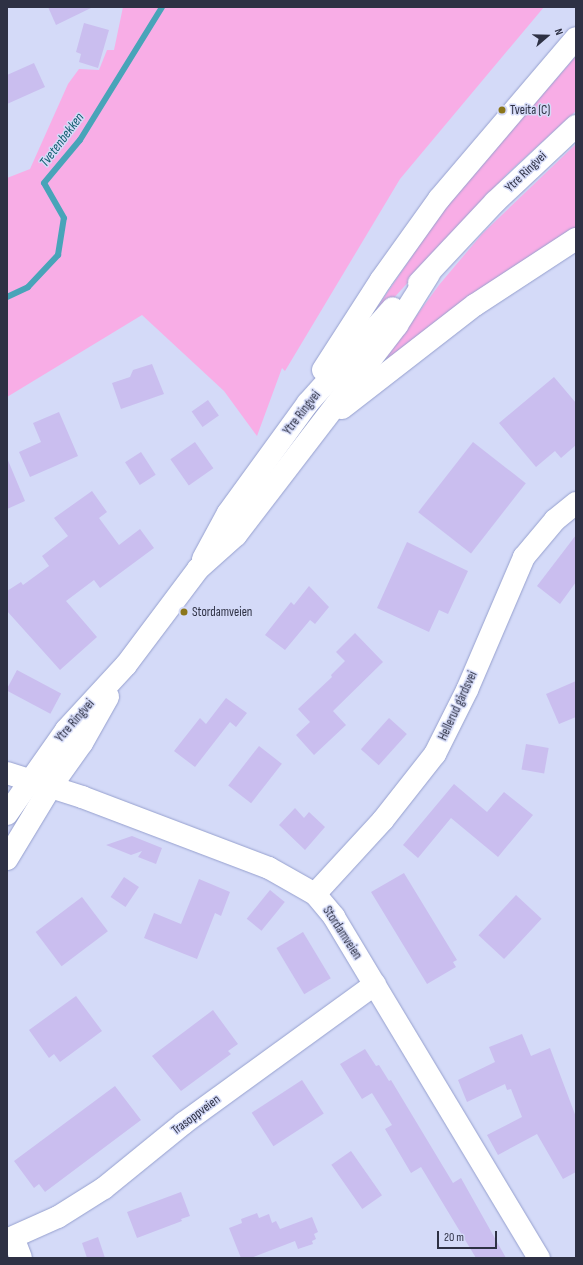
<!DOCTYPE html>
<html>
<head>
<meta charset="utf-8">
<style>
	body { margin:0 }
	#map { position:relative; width:583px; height:1265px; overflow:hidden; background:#d4daf8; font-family:"Sofia Sans Condensed",sans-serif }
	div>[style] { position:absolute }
	.green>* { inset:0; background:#f8ade6 }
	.stream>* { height:6px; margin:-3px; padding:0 3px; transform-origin:3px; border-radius:3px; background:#48a4b9 }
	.building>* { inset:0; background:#cabeef; transform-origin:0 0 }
	.roads { filter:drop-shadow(0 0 1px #96a0ce) drop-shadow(0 0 1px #96a0ce) }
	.minor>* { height:22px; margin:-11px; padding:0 11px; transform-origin:11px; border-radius:11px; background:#fff }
	.major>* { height:22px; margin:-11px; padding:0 11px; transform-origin:11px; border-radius:11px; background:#fff }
	.dots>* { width:11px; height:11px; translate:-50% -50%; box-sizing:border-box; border:2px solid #d4daf8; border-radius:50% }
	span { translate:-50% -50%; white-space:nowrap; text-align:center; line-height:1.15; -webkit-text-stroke:3px #d4daf8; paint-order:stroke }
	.poi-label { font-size:13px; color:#2e3144 }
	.left { translate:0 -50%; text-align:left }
	.street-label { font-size:13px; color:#2e3144 }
	.water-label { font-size:14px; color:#115d6d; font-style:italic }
	.frame { position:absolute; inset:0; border:8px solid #2e3144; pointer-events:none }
	.north { position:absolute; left:527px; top:16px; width:40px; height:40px; -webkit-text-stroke:3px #d4daf8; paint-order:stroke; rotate:70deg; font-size:11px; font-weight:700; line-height:16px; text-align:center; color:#2e3144 }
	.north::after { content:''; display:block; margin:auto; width:14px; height:18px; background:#2e3144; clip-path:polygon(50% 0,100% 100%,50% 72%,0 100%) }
	.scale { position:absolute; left:437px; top:1231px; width:60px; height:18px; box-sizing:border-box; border:2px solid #2e3144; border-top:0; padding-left:5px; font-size:12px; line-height:14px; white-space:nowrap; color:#2e3144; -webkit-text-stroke:3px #d4daf8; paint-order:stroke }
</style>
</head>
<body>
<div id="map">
	<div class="green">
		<i style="clip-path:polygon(123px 7px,544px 7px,400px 179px,285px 371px,282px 368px,257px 436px,224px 391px,142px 315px,7px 397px,7px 178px,30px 169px,68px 84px,79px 69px,99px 70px,107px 50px,114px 50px)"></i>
		<i style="clip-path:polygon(576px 56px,576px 111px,508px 173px,391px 301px,366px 324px,446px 206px)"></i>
		<i style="clip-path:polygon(576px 144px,576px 229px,389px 361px,385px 359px,439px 285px,482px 234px)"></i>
	</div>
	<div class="stream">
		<i style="left:7px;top:297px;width:23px;rotate:-25deg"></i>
		<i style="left:28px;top:287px;width:44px;rotate:-46.8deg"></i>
		<i style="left:58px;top:255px;width:37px;rotate:-81deg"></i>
		<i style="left:64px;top:218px;width:40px;rotate:-119.7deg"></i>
		<i style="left:44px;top:183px;width:56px;rotate:-50.1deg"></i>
		<i style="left:80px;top:140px;width:156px;rotate:-58.3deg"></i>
	</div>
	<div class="building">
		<i style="clip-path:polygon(48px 7px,93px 7px,56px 25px)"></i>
		<i style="clip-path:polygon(84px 23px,109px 30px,98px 68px,79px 62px,81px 54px,76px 52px)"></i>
		<i style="clip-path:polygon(34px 63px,45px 87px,7px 104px,7px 75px)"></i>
		<i style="clip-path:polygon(152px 364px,164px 394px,121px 409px,112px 383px,130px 377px,133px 370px)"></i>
		<i style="clip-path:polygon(554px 377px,576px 403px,576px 445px,561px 458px,555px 451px,536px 467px,499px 423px)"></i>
		<i style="left:208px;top:400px;width:19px;height:20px;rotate:55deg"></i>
		<i style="clip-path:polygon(59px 412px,78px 456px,30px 477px,19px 452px,41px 442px,33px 423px)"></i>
		<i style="left:195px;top:442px;width:32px;height:30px;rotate:55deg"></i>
		<i style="left:473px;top:442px;width:67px;height:89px;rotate:38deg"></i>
		<i style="left:141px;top:452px;width:27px;height:19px;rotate:57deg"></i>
		<i style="clip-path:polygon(7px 458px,25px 501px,7px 509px)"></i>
		<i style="clip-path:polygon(92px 491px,107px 512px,99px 518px,119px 545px,140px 529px,154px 548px,100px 588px,94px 580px,66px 601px,97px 637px,60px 670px,7px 611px,7px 591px,21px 582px,23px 585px,49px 566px,42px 556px,68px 536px,54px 518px)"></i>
		<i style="clip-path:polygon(576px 535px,576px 582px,560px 604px,537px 586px)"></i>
		<i style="clip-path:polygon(407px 542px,468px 571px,448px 614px,439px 610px,429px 632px,377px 608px)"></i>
		<i style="clip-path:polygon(309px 586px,329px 607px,315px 624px,310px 620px,285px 650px,265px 635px,291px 602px,294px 605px)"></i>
		<i style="clip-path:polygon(355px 633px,383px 662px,333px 711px,346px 725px,314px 755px,296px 735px,310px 722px,298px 709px,332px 677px,331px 675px,345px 661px,336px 652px)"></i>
		<i style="left:17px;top:670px;width:50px;height:23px;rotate:28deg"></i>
		<i style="clip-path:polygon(576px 681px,576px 717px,559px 724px,546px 694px)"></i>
		<i style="clip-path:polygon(226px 698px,247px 713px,236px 727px,230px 722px,195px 767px,174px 751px,200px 718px,206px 724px)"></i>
		<i style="left:389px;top:718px;width:24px;height:42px;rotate:42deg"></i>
		<i style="left:526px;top:744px;width:23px;height:26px;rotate:10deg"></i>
		<i style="left:259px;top:746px;width:29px;height:50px;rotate:38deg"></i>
		<i style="clip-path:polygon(454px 784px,487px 812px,504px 792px,533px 815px,498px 857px,451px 818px,418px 858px,403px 845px)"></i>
		<i style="clip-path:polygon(295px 808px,304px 818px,309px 812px,325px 827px,305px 850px,279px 825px)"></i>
		<i style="clip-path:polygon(132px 836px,162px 848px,156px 864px,138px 857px,142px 851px,131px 855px,106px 845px)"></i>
		<i style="clip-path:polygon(404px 873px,457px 960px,453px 962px,456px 967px,427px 984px,371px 892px)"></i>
		<i style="left:124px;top:877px;width:18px;height:24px;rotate:34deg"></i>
		<i style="clip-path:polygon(199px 879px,230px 892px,221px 916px,215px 913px,197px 959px,144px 938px,154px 913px,181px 924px)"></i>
		<i style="left:270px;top:890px;width:19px;height:37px;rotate:39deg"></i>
		<i style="left:516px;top:895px;width:35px;height:55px;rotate:43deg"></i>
		<i style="left:82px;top:897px;width:43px;height:58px;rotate:53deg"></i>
		<i style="left:303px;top:932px;width:54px;height:31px;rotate:59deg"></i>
		<i style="clip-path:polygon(76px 996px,102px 1031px,60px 1062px,54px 1054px,49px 1058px,29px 1030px)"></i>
		<i style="clip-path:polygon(213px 1010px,238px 1044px,228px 1051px,231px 1054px,181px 1091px,152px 1056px)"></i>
		<i style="clip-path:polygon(522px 1034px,531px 1056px,550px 1048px,576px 1117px,576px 1172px,563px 1179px,537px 1134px,498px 1155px,487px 1135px,522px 1117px,511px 1089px,507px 1090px,505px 1084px,467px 1102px,458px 1080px,495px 1062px,489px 1047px)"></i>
		<i style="clip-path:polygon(365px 1049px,376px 1066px,379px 1065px,389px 1081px,391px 1080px,453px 1183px,461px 1178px,506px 1258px,476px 1258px,421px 1167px,411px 1173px,385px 1129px,392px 1125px,372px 1093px,362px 1099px,340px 1064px)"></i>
		<i style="left:302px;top:1080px;width:40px;height:60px;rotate:57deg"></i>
		<i style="clip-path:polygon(115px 1086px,141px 1120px,45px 1192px,39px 1184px,34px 1188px,14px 1161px)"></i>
		<i style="left:351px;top:1151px;width:54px;height:24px;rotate:55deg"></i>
		<i style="clip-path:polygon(181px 1192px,190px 1216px,181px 1219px,182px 1221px,137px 1238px,127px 1212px)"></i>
		<i style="clip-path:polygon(257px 1213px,259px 1218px,269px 1214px,272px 1223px,276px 1221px,280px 1229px,312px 1217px,318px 1232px,314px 1234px,316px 1239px,312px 1241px,313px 1244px,298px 1249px,295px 1241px,251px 1258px,241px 1258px,229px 1228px,242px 1223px,241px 1219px)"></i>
		<i style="clip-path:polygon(98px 1237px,105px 1258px,87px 1258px,82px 1243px)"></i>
	</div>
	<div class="roads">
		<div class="minor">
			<i style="left:7px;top:773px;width:79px;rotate:17.7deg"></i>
			<i style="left:82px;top:797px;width:200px;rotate:20.8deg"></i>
			<i style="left:269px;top:868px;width:53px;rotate:29.5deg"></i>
			<i style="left:315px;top:894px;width:30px;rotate:50deg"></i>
			<i style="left:334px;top:917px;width:398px;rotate:59deg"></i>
			<i style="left:315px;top:894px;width:100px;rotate:-47.4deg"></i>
			<i style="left:383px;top:820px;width:84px;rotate:-51.8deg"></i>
			<i style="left:435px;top:754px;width:72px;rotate:-63.4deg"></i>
			<i style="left:467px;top:690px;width:145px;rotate:-66.8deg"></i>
			<i style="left:524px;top:557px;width:48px;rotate:-50deg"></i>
			<i style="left:555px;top:520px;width:27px;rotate:-39deg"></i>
			<i style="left:21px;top:1258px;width:22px;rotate:-111deg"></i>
			<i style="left:13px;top:1237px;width:49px;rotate:-24deg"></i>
			<i style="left:58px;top:1217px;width:54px;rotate:-32.2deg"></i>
			<i style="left:104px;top:1188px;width:103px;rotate:-39.1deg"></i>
			<i style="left:184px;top:1123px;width:236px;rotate:-36deg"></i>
		</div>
		<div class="major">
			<i style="left:419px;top:283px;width:111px;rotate:-46.8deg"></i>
			<i style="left:495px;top:202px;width:111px;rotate:-43.2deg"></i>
			<i style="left:323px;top:370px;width:107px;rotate:-57.2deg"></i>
			<i style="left:381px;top:280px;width:100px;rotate:-54.4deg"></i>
			<i style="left:439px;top:199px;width:211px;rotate:-49.6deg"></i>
			<i style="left:342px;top:408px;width:168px;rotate:-37.8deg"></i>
			<i style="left:475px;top:305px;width:121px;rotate:-33.2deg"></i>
			<i style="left:203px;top:559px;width:52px;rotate:-61.5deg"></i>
			<i style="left:228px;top:513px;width:136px;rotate:-54deg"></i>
			<i style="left:308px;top:403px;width:127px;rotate:-48.2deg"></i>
			<i style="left:7px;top:814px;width:103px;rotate:-54.9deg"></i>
			<i style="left:66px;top:730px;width:88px;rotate:-47.3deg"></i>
			<i style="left:126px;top:665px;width:120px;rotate:-53.1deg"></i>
			<i style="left:198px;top:569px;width:51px;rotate:-41.8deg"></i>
			<i style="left:236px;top:535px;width:265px;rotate:-52.5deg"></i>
			<i style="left:397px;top:325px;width:60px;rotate:-57.9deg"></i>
			<i style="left:7px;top:859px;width:83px;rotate:-58.8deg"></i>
			<i style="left:50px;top:788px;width:55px;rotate:-54.6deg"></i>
			<i style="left:82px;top:743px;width:53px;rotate:-60.5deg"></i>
		</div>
	</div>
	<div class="dots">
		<i style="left:502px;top:110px;background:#8b761b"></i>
		<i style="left:184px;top:612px;background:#8b761b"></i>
	</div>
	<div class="poi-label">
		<span class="left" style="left:510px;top:110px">Tveita (C)</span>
		<span class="left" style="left:192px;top:612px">Stordamveien</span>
	</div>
	<div class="street-label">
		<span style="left:526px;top:172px;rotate:-44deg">Ytre Ringvei</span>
		<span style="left:302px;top:413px;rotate:-52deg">Ytre Ringvei</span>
		<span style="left:458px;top:706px;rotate:-65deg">Hellerud gårdsvei</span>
		<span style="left:75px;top:721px;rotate:-49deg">Ytre Ringvei</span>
		<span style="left:342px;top:933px;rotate:57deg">Stordamveien</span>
		<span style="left:196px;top:1115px;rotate:-37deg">Trasoppveien</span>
	</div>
	<div class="water-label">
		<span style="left:62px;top:140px;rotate:-53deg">Tvetenbekken</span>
	</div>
	<div class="frame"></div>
	<div class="north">N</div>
	<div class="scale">20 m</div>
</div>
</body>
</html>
